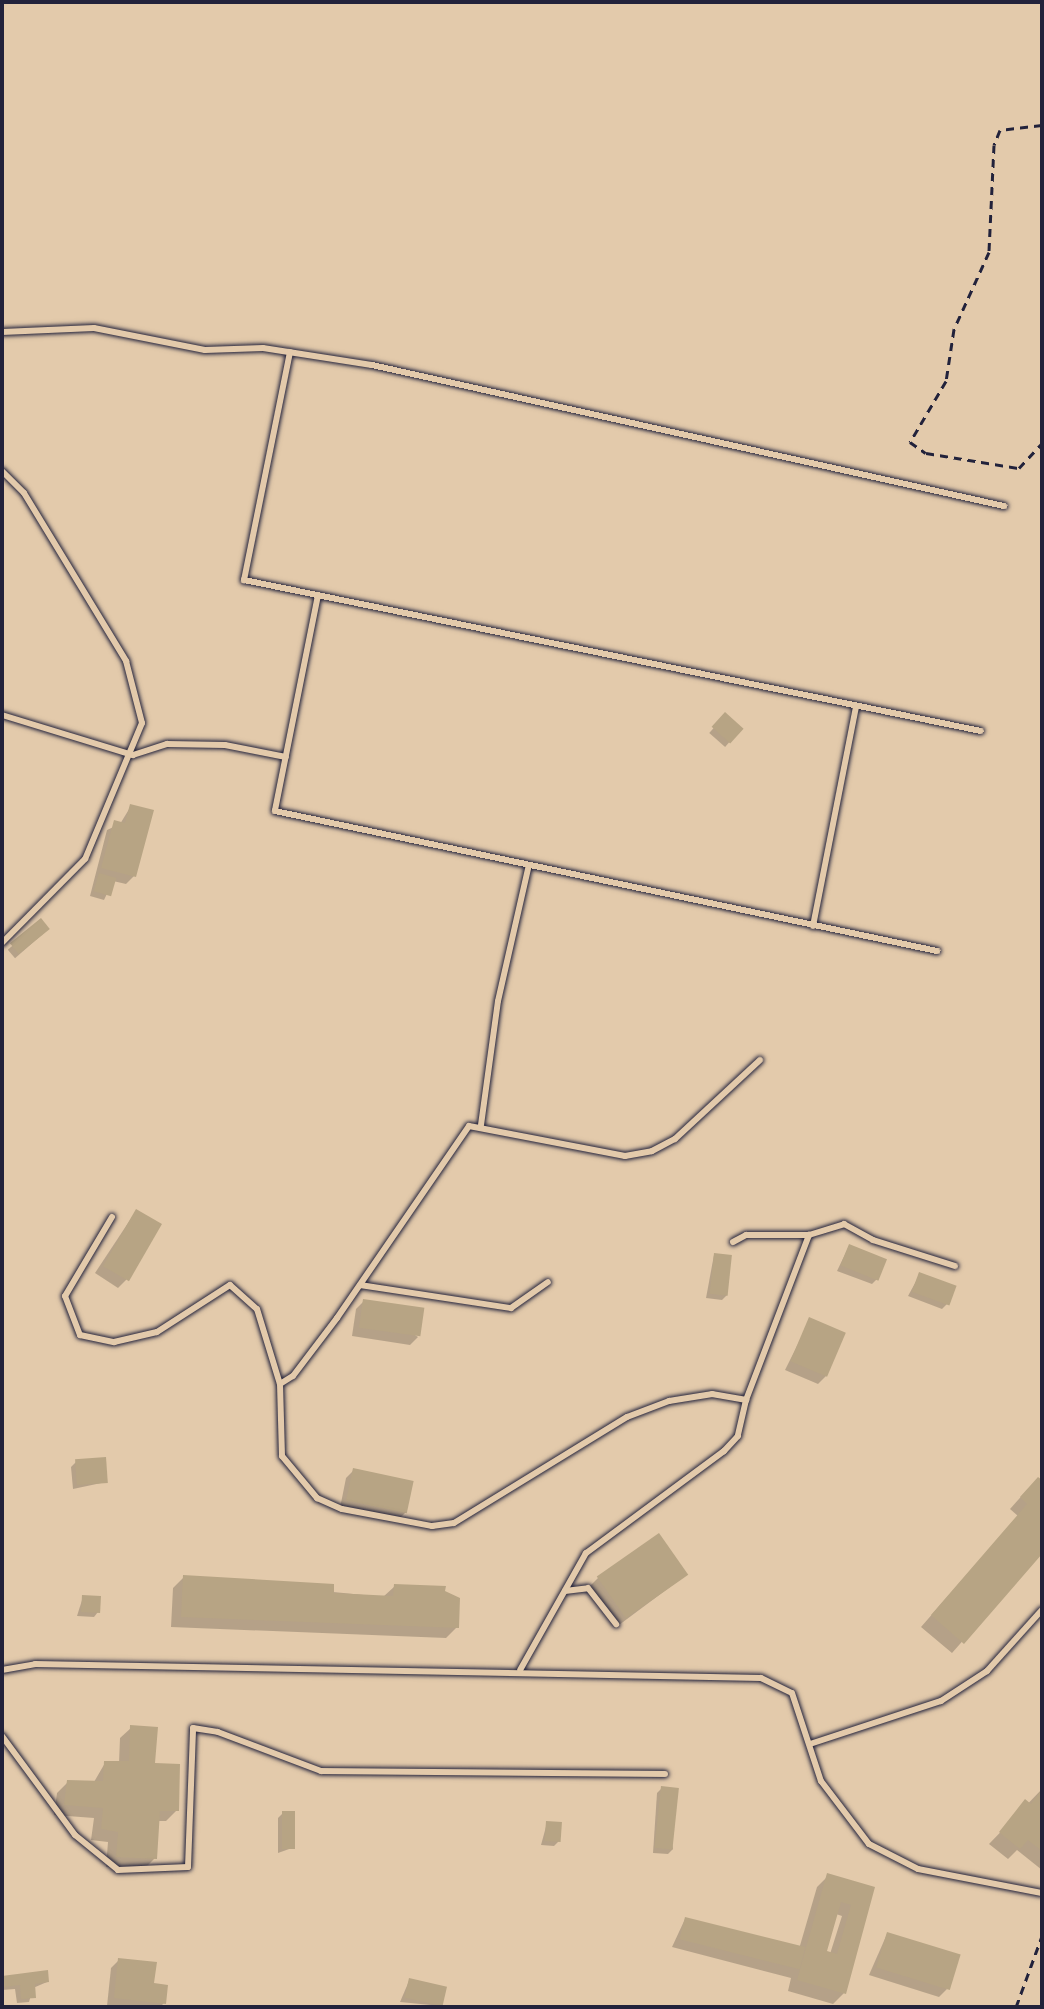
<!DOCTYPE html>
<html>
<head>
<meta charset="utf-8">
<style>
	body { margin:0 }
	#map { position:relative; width:1044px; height:2009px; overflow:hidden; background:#e3caab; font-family:"Architects Daughter",sans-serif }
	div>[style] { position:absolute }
	.shadow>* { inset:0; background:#0003; transform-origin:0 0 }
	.building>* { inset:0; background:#b7a484; transform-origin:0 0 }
	.path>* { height:3px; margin-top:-1.5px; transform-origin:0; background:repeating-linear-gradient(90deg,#22223b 0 8px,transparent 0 14px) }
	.roads { filter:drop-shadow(0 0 2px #22223b) drop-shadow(0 0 2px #22223b) }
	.service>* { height:6px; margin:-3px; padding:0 3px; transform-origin:3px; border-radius:3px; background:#e3caab }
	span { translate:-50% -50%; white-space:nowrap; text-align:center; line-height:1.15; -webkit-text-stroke:6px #e3caab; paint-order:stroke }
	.frame { position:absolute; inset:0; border:4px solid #22223b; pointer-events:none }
</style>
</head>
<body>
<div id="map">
	<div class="shadow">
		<i style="left:725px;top:715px;width:21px;height:24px;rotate:41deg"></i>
		<i style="clip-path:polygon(131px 806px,134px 876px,126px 884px,113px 881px,104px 900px,90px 896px,107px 830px,120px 824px)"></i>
		<i style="left:41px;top:921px;width:11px;height:44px;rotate:49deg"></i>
		<i style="clip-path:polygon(136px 1211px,126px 1280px,118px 1288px,95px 1273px)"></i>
		<i style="clip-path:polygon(849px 1246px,877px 1279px,872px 1284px,837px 1271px)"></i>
		<i style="clip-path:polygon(714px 1255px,727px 1295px,722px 1300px,706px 1298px)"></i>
		<i style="clip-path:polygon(920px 1274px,947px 1304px,942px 1309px,908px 1296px)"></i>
		<i style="clip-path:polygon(364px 1301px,418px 1337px,410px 1345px,352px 1336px,356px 1309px)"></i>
		<i style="clip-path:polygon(810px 1320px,826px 1376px,818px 1384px,785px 1370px)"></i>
		<i style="clip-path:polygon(76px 1462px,106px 1482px,73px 1489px,71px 1467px)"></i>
		<i style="clip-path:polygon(354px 1470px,406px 1512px,398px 1520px,340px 1508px,346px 1478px)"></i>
		<i style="clip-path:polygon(1042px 1483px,1042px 1551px,952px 1653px,921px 1627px,1018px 1516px,1010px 1509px,1027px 1490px)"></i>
		<i style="clip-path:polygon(686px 1575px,615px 1628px,587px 1589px,598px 1578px)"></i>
		<i style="clip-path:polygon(184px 1577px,383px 1597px,395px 1586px,457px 1627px,446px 1638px,171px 1627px,173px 1588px)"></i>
		<i style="clip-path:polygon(83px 1597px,98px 1612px,94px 1617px,77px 1616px)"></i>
		<i style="clip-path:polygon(131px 1728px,177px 1810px,166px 1821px,158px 1821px,155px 1858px,144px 1869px,106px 1867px,108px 1842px,91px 1840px,94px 1818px,54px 1815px,57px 1793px,68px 1782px,94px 1782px,105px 1763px,119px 1763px,120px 1738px)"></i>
		<i style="clip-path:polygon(662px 1788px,673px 1849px,668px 1854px,653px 1853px,657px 1793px)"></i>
		<i style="clip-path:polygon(1042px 1789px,1042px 1870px,1017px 1850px,1008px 1859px,989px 1844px)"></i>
		<i style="clip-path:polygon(283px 1813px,292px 1848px,278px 1853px,278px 1818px)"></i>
		<i style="clip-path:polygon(547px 1823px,559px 1841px,554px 1846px,541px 1845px)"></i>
		<i style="clip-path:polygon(evenodd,828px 1876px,873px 1889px,844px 1993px,833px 2004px,788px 1991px,791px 1978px,672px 1947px,685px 1919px,799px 1949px,817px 1887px,828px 1876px,836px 1914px,842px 1916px,830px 1954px,824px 1952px,836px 1914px)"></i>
		<i style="clip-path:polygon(887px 1934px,947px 1989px,939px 1997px,869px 1975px)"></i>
		<i style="clip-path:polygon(119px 1960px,152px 1985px,164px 2003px,160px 2007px,107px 2006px,111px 1968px)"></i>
		<i style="clip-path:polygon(2px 1978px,47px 1982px,33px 1988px,29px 2002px,17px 2003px,15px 1989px,2px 1990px)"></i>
		<i style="clip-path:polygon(409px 1981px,441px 2006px,400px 2002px)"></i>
	</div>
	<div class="building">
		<i style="left:725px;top:712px;width:25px;height:20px;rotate:42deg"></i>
		<i style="clip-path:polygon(130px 804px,154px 810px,136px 877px,101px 868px,114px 820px,125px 823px)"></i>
		<i style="left:99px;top:873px;width:18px;height:19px;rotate:16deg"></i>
		<i style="left:41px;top:918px;width:14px;height:40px;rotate:51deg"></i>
		<i style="left:136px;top:1209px;width:30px;height:66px;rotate:30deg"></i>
		<i style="left:849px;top:1244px;width:41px;height:23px;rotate:22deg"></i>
		<i style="left:714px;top:1253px;width:18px;height:41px;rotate:6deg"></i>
		<i style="left:919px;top:1272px;width:40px;height:21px;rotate:20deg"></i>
		<i style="left:363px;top:1299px;width:62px;height:29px;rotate:8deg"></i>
		<i style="left:809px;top:1317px;width:40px;height:48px;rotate:23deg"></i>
		<i style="left:106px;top:1457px;width:26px;height:31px;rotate:86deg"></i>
		<i style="left:353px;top:1468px;width:62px;height:33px;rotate:12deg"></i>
		<i style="clip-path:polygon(1038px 1477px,1042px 1480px,1042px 1554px,964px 1644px,931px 1615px,1027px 1504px,1020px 1497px)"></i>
		<i style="left:659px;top:1533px;width:51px;height:76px;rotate:55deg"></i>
		<i style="clip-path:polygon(183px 1575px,334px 1584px,334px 1593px,393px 1596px,394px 1584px,446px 1586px,445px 1591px,460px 1598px,459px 1628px,181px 1617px)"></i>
		<i style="left:82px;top:1595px;width:19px;height:17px;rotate:3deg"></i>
		<i style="clip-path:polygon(130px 1725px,158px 1727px,155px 1763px,180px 1764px,179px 1811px,160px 1811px,157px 1859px,116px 1857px,118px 1832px,101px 1829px,103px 1808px,64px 1805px,67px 1780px,103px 1781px,104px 1761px,129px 1761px)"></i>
		<i style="left:661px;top:1786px;width:18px;height:62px;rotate:6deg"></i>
		<i style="clip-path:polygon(1042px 1789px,1042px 1851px,1028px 1840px,1020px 1849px,999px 1832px,1025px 1799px,1031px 1804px)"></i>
		<i style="left:282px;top:1811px;width:13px;height:38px"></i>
		<i style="left:546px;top:1821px;width:16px;height:20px;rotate:4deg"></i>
		<i style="clip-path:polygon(evenodd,827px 1873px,875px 1887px,846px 1994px,797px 1980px,827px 1873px,841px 1902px,851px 1905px,837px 1954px,827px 1951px,841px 1902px)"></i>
		<i style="left:685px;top:1917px;width:124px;height:23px;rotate:14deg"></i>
		<i style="left:887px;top:1932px;width:77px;height:37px;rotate:17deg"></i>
		<i style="clip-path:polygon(118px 1958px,157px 1962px,154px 1983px,168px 1985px,166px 2004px,114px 1998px)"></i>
		<i style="clip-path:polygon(48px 1970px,49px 1982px,35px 1984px,36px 1998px,21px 1999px,20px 1985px,2px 1987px,2px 1976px)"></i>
		<i style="left:409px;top:1978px;width:39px;height:20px;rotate:13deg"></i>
	</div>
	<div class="path">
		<i style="left:1042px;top:125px;width:42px;rotate:173.2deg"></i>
		<i style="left:1000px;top:130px;width:16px;rotate:112deg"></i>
		<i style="left:994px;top:145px;width:107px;rotate:92.7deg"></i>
		<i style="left:989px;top:252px;width:85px;rotate:114.4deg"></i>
		<i style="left:954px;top:329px;width:53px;rotate:98.7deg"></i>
		<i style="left:946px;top:381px;width:71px;rotate:120.5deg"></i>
		<i style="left:910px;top:442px;width:19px;rotate:35deg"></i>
		<i style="left:926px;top:453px;width:94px;rotate:9.2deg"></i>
		<i style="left:1019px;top:468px;width:34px;rotate:-47deg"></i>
		<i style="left:1016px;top:2007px;width:76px;rotate:-69.9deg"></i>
	</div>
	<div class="roads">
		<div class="service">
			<i style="left:2px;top:332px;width:92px;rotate:-2.5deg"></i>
			<i style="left:94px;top:328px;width:113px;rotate:11.2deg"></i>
			<i style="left:205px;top:350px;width:58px;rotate:-2deg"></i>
			<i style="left:263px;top:348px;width:110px;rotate:8.9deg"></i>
			<i style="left:372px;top:365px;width:648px;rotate:12.58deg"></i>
			<i style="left:290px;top:352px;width:233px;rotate:101.4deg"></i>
			<i style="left:244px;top:580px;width:752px;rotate:11.58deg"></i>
			<i style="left:2px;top:471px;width:31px;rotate:45deg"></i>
			<i style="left:24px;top:493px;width:197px;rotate:58.7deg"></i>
			<i style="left:126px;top:661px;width:64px;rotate:75.5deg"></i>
			<i style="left:142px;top:723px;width:147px;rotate:112.7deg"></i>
			<i style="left:85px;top:859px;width:118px;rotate:134.7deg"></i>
			<i style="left:318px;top:595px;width:220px;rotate:101.3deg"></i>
			<i style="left:275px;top:811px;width:677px;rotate:11.94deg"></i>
			<i style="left:2px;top:715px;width:137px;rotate:17deg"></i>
			<i style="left:133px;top:755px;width:36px;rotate:-18deg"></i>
			<i style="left:167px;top:744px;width:58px;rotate:1deg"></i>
			<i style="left:225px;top:745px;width:62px;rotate:11.1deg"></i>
			<i style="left:813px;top:926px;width:224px;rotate:-78.9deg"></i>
			<i style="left:481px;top:1125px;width:125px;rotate:-82.2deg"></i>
			<i style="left:498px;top:1001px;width:139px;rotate:-77.2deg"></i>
			<i style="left:112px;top:1217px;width:92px;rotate:120.7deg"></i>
			<i style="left:65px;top:1296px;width:42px;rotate:69deg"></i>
			<i style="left:80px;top:1335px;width:35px;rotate:12deg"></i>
			<i style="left:114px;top:1342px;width:44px;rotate:-13.1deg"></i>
			<i style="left:157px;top:1332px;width:87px;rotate:-32.8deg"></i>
			<i style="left:230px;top:1285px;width:36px;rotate:42deg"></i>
			<i style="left:257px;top:1309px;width:78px;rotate:73deg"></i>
			<i style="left:280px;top:1384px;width:72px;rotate:88.4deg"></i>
			<i style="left:282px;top:1456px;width:55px;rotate:50.2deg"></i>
			<i style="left:317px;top:1498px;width:27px;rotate:24deg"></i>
			<i style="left:342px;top:1509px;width:92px;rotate:10.7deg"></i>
			<i style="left:432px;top:1526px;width:22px;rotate:-8deg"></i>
			<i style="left:454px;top:1523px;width:203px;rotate:-31.5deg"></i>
			<i style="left:627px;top:1417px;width:45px;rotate:-20.9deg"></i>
			<i style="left:669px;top:1401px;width:44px;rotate:-9.2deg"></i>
			<i style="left:712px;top:1394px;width:35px;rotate:10deg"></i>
			<i style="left:746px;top:1400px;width:37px;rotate:103deg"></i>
			<i style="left:738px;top:1436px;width:21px;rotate:133deg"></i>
			<i style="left:724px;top:1451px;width:172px;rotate:143.5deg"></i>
			<i style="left:586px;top:1553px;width:134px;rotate:119.4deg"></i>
			<i style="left:733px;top:1242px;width:15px;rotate:-28deg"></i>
			<i style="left:746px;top:1235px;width:63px"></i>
			<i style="left:360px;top:1285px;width:153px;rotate:8.7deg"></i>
			<i style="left:511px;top:1308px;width:45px;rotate:-35.1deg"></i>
			<i style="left:280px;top:1384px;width:15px;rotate:-32deg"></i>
			<i style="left:293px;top:1376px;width:73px;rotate:-52.8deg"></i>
			<i style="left:337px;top:1318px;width:233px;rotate:-55.5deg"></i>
			<i style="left:469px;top:1126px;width:159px;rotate:10.9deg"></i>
			<i style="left:625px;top:1156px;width:27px;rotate:-10deg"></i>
			<i style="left:652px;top:1151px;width:26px;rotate:-28deg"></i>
			<i style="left:675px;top:1139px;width:116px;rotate:-42.9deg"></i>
			<i style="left:746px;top:1400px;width:177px;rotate:-69.1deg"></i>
			<i style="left:809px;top:1235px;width:37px;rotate:-17deg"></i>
			<i style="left:844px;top:1224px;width:33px;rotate:29deg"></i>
			<i style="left:873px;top:1240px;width:86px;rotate:17.6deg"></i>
			<i style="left:565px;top:1591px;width:23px;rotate:-7deg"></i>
			<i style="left:588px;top:1588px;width:46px;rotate:52.1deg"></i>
			<i style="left:2px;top:1670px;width:34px;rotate:-10deg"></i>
			<i style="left:35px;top:1664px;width:726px;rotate:1.1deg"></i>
			<i style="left:761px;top:1678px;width:34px;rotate:26deg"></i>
			<i style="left:792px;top:1693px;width:93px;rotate:71.8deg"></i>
			<i style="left:821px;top:1781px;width:79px;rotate:52.7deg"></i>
			<i style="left:869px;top:1844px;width:55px;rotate:27deg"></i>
			<i style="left:918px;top:1869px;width:126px;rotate:11deg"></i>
			<i style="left:2px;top:1736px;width:123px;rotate:53.6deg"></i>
			<i style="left:75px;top:1835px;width:55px;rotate:39.1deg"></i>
			<i style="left:118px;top:1870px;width:70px;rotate:-2.5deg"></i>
			<i style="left:188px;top:1867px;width:139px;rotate:-87.9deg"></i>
			<i style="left:193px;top:1728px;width:25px;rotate:9deg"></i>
			<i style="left:218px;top:1732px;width:110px;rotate:20.7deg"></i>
			<i style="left:321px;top:1771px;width:344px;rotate:0.5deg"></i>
			<i style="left:810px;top:1744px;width:138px;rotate:-18.2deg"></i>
			<i style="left:941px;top:1701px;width:55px;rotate:-33.1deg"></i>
			<i style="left:987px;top:1671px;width:82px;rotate:-48deg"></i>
		</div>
	</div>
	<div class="frame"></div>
</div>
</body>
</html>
